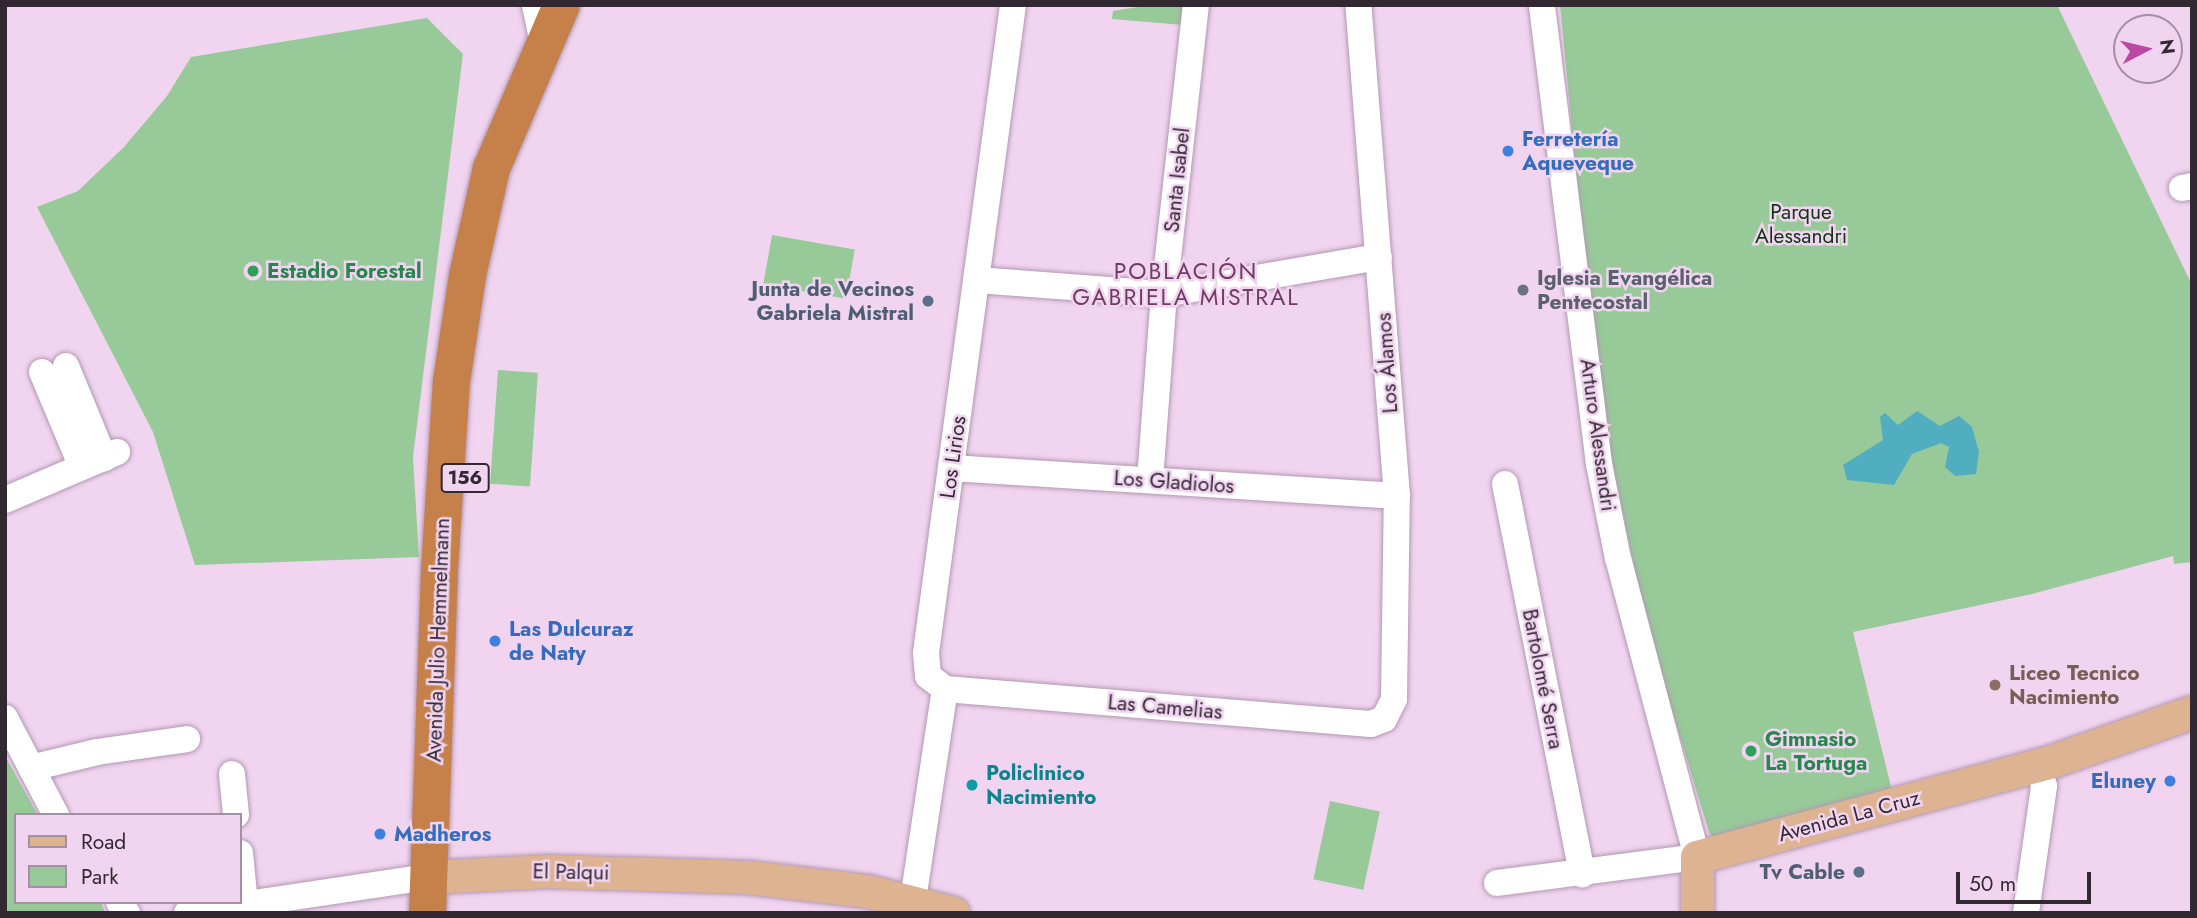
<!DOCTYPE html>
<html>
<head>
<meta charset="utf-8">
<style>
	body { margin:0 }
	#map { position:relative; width:2197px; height:918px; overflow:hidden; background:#f1d4f0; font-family:Jost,sans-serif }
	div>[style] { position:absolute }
	.green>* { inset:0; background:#97ca98; transform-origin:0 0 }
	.water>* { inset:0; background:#51aec1 }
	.roads { filter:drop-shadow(0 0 2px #b298b2) drop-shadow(0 0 2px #b298b2) }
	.minor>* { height:26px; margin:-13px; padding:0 13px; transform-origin:13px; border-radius:13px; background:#fff }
	.major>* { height:33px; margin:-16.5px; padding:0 16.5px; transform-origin:16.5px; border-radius:16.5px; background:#ddb392 }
	.highway>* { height:37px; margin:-18.5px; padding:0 18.5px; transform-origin:18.5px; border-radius:18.5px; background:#c6814a }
	.dots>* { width:19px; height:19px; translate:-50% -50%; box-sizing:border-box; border:4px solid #f1d4f0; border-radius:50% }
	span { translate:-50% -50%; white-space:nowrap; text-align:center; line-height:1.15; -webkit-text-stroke:5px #f1d4f0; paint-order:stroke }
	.shield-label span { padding:2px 5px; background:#f1d4f0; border:2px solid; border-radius:5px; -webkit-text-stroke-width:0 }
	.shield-label { font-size:19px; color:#322832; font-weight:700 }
	.shop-label { font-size:21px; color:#366cbe; font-weight:700 }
	.left { translate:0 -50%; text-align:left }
	.right { translate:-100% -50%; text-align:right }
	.street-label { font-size:21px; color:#322832 }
	.park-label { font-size:21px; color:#103614 }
	.leisure-label { font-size:21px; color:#27864d; font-weight:700 }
	.worship-label { font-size:21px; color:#5b616d; font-weight:700 }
	.service-label { font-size:21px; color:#4e5e75; font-weight:700 }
	.education-label { font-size:21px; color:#785e54; font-weight:700 }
	.culture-label { font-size:21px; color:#0d838f; font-weight:700 }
	.neighbourhood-label { font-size:23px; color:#733a65; letter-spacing:2px }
	.frame { position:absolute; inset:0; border:7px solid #322832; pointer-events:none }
	.legend { position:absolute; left:14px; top:813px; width:228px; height:91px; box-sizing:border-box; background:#f1d4f0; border:2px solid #a58fa4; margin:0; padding:9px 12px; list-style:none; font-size:21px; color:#322832 }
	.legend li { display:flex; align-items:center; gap:14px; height:35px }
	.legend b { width:35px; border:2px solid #a58fa4 }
	.north { position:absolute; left:2113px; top:14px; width:70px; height:70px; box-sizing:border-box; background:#f1d4f0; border:2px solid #a58fa4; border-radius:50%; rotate:83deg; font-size:19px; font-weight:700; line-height:28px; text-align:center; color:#322832 }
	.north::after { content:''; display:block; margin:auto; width:24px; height:32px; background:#bb48a2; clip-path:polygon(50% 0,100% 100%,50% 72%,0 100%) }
	.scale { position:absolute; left:1956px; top:872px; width:135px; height:32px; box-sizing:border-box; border:4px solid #322832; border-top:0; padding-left:9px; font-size:21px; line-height:24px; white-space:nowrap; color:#322832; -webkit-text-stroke:5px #f1d4f0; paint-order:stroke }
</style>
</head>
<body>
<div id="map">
	<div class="green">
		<i style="clip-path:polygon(1151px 5px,1185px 5px,1183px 25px,1112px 19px,1113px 11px)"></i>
		<i style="clip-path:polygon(1560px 5px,2057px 5px,2192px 285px,2192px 562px,2174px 564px,2173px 556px,2032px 594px,1853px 632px,1893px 795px,1713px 838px,1709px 832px,1647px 628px,1610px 453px,1583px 241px)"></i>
		<i style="clip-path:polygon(427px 18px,463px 54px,413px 457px,419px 557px,195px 565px,153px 432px,37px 207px,78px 191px,124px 147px,167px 96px,191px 57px)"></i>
		<i style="left:772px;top:235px;width:84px;height:50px;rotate:10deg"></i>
		<i style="left:498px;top:370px;width:40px;height:114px;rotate:4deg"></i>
		<i style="clip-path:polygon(5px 756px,38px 815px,16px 815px,16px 902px,101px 902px,105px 913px,5px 913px)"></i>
		<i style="left:1330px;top:801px;width:51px;height:80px;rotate:12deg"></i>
	</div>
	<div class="water">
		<i style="clip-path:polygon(1917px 411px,1940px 426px,1959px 416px,1972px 427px,1979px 452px,1976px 474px,1955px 476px,1945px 467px,1949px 447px,1941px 443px,1912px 454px,1894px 485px,1847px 480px,1843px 465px,1883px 440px,1880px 417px,1885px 413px,1898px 425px)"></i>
	</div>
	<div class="roads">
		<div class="minor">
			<i style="left:535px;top:5px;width:44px;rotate:78.2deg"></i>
			<i style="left:1013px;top:5px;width:654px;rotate:97.65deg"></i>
			<i style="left:926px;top:653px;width:23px;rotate:85deg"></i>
			<i style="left:928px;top:676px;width:21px;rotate:37deg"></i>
			<i style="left:945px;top:689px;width:427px;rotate:4.7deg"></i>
			<i style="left:1371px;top:724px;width:14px;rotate:-21deg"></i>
			<i style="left:1384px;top:719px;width:22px;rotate:-63deg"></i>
			<i style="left:1394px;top:699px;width:203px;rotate:-89.2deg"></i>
			<i style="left:1397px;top:496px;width:493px;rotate:-94.5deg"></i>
			<i style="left:2182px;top:188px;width:10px;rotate:-11deg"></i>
			<i style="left:977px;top:280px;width:188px;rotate:4.3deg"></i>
			<i style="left:1164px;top:294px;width:218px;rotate:-9.8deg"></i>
			<i style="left:66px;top:366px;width:100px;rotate:67.6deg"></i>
			<i style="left:42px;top:372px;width:103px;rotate:67.2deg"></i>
			<i style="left:952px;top:468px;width:446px;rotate:3.6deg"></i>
			<i style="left:1150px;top:480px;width:187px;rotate:-85.7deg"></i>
			<i style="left:1164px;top:294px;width:291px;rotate:-83.7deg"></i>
			<i style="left:1505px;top:484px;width:398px;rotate:78.8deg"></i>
			<i style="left:5px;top:500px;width:122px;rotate:-23.2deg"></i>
			<i style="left:5px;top:718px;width:110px;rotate:62.3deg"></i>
			<i style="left:31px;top:768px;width:68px;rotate:-13.6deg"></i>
			<i style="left:97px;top:752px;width:91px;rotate:-8.2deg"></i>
			<i style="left:232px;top:774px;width:41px;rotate:84.4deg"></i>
			<i style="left:240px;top:853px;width:51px;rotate:84.4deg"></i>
			<i style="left:1497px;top:883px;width:202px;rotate:-7.4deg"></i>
			<i style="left:1697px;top:857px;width:308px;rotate:-104.8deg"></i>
			<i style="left:1618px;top:559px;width:97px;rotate:-101.3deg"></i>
			<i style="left:1599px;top:464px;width:463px;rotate:-97.1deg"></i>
			<i style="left:913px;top:900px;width:213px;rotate:-81.4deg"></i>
			<i style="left:119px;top:902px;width:14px;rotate:54deg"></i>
			<i style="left:187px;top:913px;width:244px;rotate:-8.5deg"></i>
			<i style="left:2026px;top:913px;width:128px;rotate:-81.9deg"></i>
			<i style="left:2044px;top:786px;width:22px;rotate:-106deg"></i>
		</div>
		<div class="major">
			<i style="left:428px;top:877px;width:120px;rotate:-2.9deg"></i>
			<i style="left:548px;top:871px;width:200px;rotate:1.7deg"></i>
			<i style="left:748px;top:877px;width:121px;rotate:6.7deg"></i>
			<i style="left:868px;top:891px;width:88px;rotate:14.5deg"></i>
			<i style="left:1697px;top:913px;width:56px;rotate:-90deg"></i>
			<i style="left:1697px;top:857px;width:368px;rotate:-15.1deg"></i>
			<i style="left:2052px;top:761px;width:148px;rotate:-19.3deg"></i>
		</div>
		<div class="highway">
			<i style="left:427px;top:913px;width:343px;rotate:-88deg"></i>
			<i style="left:439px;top:570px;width:189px;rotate:-86.4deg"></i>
			<i style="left:451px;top:381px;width:107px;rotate:-81.4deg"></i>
			<i style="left:467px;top:275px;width:110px;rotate:-77.4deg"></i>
			<i style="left:491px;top:168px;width:177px;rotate:-66.8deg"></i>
		</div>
	</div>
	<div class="dots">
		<i style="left:1508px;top:151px;background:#3f7fe0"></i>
		<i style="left:253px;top:271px;background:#2e9e5b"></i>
		<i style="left:1523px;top:290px;background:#6b7280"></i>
		<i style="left:928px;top:301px;background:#5c6f8a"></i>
		<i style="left:495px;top:641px;background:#3f7fe0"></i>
		<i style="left:1995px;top:685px;background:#8d6e63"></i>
		<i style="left:1751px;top:751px;background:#2e9e5b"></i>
		<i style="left:2170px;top:781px;background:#3f7fe0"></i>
		<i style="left:972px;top:785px;background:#0f9aa8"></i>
		<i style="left:380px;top:834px;background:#3f7fe0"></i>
		<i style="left:1859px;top:872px;background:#5c6f8a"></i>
	</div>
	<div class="shield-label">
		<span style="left:465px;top:478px">156</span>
	</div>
	<div class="shop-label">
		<span class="left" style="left:1522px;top:151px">Ferretería<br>Aqueveque</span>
		<span class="left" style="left:509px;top:641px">Las Dulcuraz<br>de Naty</span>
		<span class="right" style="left:2156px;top:781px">Eluney</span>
		<span class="left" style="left:394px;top:834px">Madheros</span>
	</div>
	<div class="street-label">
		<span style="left:1177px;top:180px;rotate:-84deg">Santa Isabel</span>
		<span style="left:1387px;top:363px;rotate:-94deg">Los Álamos</span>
		<span style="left:1598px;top:435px;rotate:82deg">Arturo Alessandri</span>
		<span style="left:953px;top:457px;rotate:-82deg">Los Lirios</span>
		<span style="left:1174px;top:482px;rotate:4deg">Los Gladiolos</span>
		<span style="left:438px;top:640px;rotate:-88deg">Avenida Julio Hemmelmann</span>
		<span style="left:1543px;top:679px;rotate:79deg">Bartolomé Serra</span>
		<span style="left:1165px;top:707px;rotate:5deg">Las Camelias</span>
		<span style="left:1849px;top:816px;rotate:-15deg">Avenida La Cruz</span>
		<span style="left:571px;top:872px;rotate:1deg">El Palqui</span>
	</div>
	<div class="park-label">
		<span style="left:1801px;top:224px">Parque<br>Alessandri</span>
	</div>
	<div class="leisure-label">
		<span class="left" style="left:267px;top:271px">Estadio Forestal</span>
		<span class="left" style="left:1765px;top:751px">Gimnasio<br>La Tortuga</span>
	</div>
	<div class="worship-label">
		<span class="left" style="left:1537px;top:290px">Iglesia Evangélica<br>Pentecostal</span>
	</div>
	<div class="service-label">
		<span class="right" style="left:914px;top:301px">Junta de Vecinos<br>Gabriela Mistral</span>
		<span class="right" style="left:1845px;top:872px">Tv Cable</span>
	</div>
	<div class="education-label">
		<span class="left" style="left:2009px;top:685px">Liceo Tecnico<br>Nacimiento</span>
	</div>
	<div class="culture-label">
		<span class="left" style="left:986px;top:785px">Policlinico<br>Nacimiento</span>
	</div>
	<div class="neighbourhood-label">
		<span style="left:1186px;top:284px">POBLACIÓN<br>GABRIELA MISTRAL</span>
	</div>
	<div class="frame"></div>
	<ul class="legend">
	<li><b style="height:9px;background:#ddb392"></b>Road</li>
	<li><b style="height:19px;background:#97ca98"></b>Park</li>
	</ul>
	<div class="north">N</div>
	<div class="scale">50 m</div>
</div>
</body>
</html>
